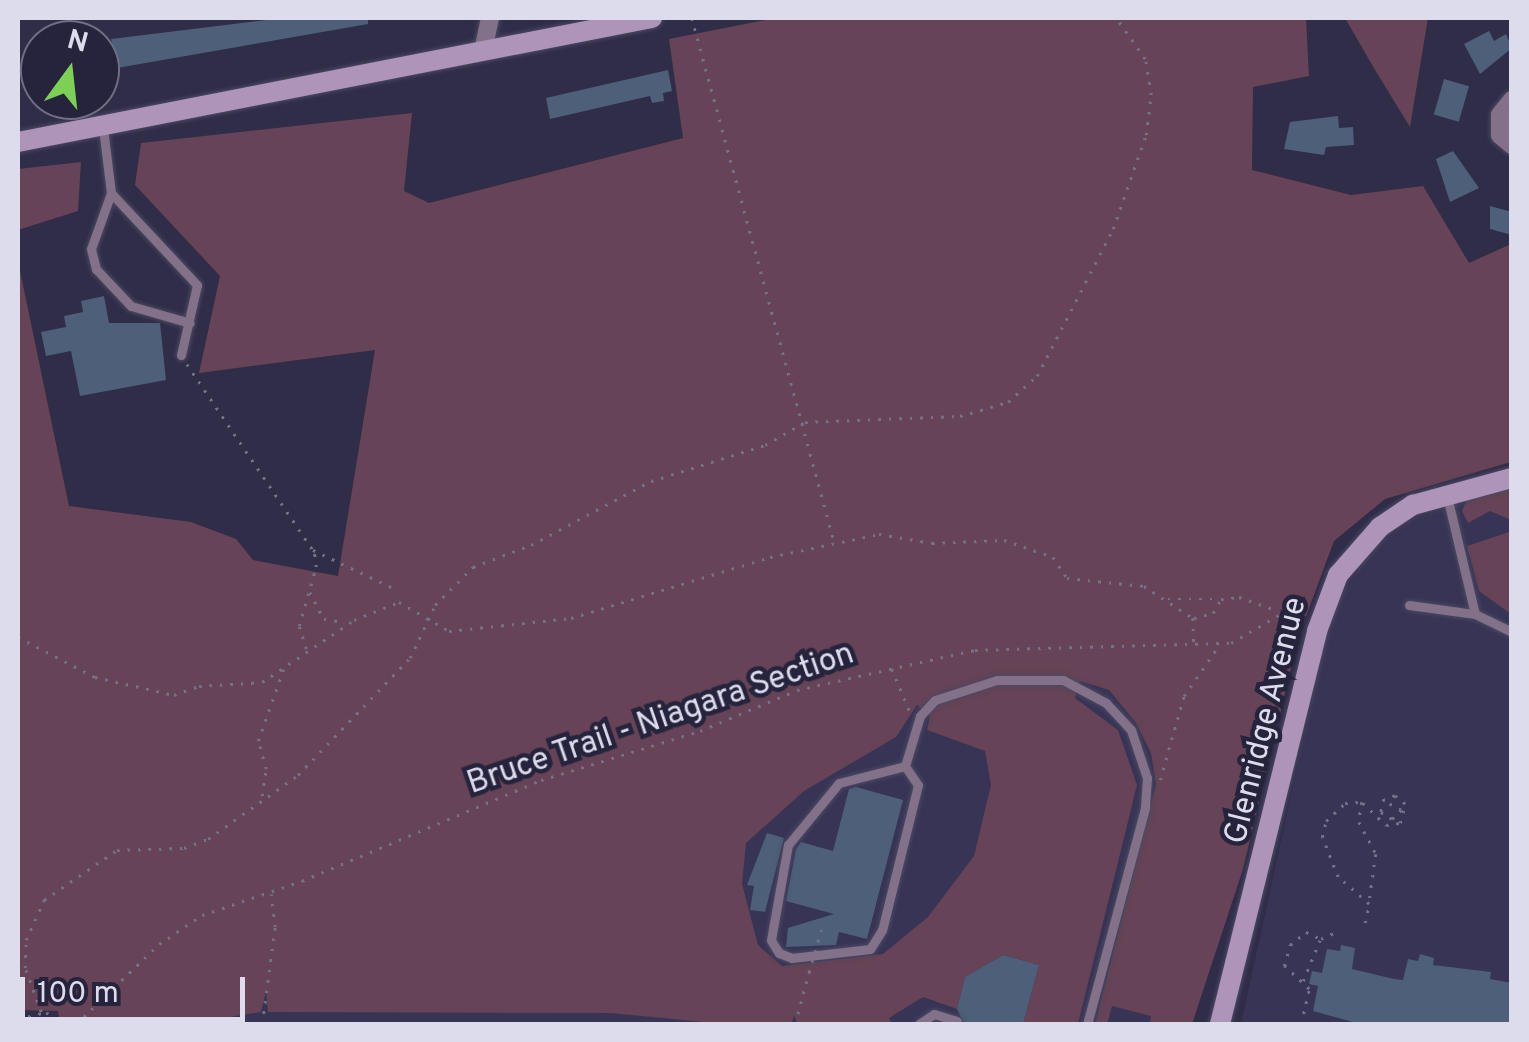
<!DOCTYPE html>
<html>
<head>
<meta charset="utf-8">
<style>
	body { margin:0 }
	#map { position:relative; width:1529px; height:1042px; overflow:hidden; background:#2f2d48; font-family:Overpass,sans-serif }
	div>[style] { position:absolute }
	.built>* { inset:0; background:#373455 }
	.green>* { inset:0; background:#664356 }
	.building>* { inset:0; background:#4d5f79; transform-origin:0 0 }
	.path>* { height:2.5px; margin-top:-1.25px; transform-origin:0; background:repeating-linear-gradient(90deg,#737289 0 2.5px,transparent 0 10.5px) }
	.roads { filter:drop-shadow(0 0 2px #4b4962) drop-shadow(0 0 2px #4b4962) }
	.lane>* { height:9px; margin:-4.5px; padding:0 4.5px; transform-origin:4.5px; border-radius:4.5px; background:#827188 }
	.street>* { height:18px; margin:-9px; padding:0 9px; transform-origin:9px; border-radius:9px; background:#827188 }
	.secondary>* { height:20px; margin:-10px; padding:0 10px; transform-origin:10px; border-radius:10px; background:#af94b9 }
	.path-bridge>* { height:2.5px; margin-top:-1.25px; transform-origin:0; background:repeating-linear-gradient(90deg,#737289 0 2.5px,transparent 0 10.5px) }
	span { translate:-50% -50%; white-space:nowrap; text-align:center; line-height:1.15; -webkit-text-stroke:9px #26243d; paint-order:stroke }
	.street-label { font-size:32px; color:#dcdced }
	.frame { position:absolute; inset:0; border:20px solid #dcdced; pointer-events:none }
	.north { position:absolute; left:20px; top:20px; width:100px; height:100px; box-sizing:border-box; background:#26243d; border:2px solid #6f6e83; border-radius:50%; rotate:15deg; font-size:28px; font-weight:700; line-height:40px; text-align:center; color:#dcdced }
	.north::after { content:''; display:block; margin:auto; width:35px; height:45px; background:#7cd155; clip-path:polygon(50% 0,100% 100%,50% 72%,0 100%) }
	.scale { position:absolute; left:20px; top:977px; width:225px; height:45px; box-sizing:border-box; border:5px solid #dcdced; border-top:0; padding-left:12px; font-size:30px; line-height:35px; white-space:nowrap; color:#dcdced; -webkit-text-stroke:8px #26243d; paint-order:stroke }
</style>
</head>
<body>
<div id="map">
	<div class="built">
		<i style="clip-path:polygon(1511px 490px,1511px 1024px,1241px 1024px,1331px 613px,1368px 553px,1414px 518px)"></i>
		<i style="clip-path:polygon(1107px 672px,1261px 756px,1193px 1024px,115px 1024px,917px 679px)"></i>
	</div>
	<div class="green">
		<i style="clip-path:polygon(evenodd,776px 18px,1306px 18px,1309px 76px,1253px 87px,1252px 170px,1351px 195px,1423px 186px,1469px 263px,1511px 244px,1511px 462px,1385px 499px,1334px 541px,1298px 638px,1243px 869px,1192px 1024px,1150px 1024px,1151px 1016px,1112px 1006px,1107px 1024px,1095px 1024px,1156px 784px,1151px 753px,1136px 723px,1109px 690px,1080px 681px,1075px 698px,1118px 730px,1137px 785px,1078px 1024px,1023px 1024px,1039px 965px,1003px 955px,965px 977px,957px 1009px,923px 997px,889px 1018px,892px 1024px,798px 1024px,794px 1016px,791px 1024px,724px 1024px,611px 1013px,268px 1012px,266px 991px,261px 1012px,187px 1024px,60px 1024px,58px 1011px,18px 1010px,18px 261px,69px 506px,191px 522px,236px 539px,253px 560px,338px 576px,375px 350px,199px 373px,220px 276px,135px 185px,141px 143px,412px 113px,404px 191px,429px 203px,683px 138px,669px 39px,776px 18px,917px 705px,930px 716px,927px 730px,985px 751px,991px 785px,974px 856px,928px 917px,883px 954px,782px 966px,758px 945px,742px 884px,746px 843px,804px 791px,896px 737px,917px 705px)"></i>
		<i style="clip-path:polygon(1345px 18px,1428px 18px,1410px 127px,1375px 70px)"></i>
		<i style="clip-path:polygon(81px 162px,78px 211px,18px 230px,18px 169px)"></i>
		<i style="clip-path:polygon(1511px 486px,1511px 520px,1490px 511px,1468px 523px,1462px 511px,1468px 497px)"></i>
		<i style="clip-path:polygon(1509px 532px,1512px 535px,1511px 614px,1479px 591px,1467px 546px)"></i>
	</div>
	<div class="building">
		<i style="clip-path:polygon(283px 18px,368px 18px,368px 24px,100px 71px,100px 53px,114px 50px,111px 39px)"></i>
		<i style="clip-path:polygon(1489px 31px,1494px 41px,1506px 34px,1512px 48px,1480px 74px,1464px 44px)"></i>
		<i style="clip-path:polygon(668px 70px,672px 91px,663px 93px,664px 101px,652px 103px,650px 96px,550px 119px,546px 98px)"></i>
		<i style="left:1444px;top:79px;width:26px;height:37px;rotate:16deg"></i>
		<i style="clip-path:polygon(1338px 116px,1339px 128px,1353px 127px,1354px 145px,1326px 147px,1324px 155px,1284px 149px,1290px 122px)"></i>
		<i style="clip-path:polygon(1453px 151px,1479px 188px,1450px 202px,1436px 159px)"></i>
		<i style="clip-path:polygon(1490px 206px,1512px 212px,1512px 235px,1490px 229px)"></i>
		<i style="clip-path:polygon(104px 296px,109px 323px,160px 323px,166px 380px,80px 396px,71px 351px,46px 356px,41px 332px,66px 327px,64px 316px,83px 312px,81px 301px)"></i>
		<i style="clip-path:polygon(856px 787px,903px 800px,867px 939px,839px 932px,836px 945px,786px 947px,788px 928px,834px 914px,786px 901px,796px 849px,801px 842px,833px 851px,849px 789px)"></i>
		<i style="clip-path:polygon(767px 833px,784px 838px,765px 912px,750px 910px,754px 886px,747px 885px)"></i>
		<i style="clip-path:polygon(1341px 945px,1355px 948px,1352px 969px,1394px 979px,1403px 980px,1408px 959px,1418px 961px,1420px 954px,1434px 958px,1433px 965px,1491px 972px,1490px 979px,1512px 983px,1512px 1024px,1360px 1024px,1313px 1011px,1318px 986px,1309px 984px,1312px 971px,1322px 973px,1327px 949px,1340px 951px)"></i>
		<i style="clip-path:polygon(1003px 955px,1039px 965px,1023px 1024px,964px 1024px,957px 1009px,965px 977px)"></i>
	</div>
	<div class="path">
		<i style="left:692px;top:18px;width:542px;rotate:74.81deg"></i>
		<i style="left:187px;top:364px;width:225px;rotate:55.9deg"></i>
		<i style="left:313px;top:550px;width:89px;rotate:25.4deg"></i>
		<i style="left:310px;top:592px;width:30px;rotate:63deg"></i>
		<i style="left:324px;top:619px;width:21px;rotate:8deg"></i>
		<i style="left:1168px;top:599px;width:52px"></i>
		<i style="left:1194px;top:618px;width:20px;rotate:-15deg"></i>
		<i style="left:1213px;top:613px;width:16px;rotate:-60deg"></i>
		<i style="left:1221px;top:599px;width:18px;rotate:-6deg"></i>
		<i style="left:1239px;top:597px;width:42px;rotate:19.3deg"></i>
		<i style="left:18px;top:637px;width:87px;rotate:27.5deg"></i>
		<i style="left:95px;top:677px;width:81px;rotate:12.8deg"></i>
		<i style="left:174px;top:695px;width:27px;rotate:-20deg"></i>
		<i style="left:199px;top:686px;width:63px;rotate:-3.6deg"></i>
		<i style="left:262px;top:682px;width:111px;rotate:-34deg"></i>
		<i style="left:354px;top:620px;width:48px;rotate:-21.8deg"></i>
		<i style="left:399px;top:602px;width:58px;rotate:30.1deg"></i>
		<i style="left:449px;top:631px;width:123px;rotate:-6.1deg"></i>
		<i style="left:571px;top:618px;width:208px;rotate:-17deg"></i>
		<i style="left:770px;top:557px;width:111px;rotate:-11.9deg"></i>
		<i style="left:879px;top:534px;width:54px;rotate:9.6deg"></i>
		<i style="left:932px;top:543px;width:72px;rotate:-2.4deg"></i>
		<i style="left:1004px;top:540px;width:52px;rotate:19.1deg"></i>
		<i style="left:1053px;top:557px;width:25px;rotate:56deg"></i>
		<i style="left:1067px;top:578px;width:77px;rotate:5.9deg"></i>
		<i style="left:1144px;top:586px;width:59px;rotate:33.1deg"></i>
		<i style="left:1193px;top:618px;width:28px;rotate:88deg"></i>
		<i style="left:306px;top:649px;width:24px;rotate:-107deg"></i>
		<i style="left:299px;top:626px;width:61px;rotate:-73.9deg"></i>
		<i style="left:316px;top:567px;width:16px;rotate:-97deg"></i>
		<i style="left:892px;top:669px;width:47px;rotate:67.3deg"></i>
		<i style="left:1160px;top:780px;width:87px;rotate:-74.1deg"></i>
		<i style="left:1184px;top:696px;width:63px;rotate:-55.3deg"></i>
		<i style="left:262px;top:796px;width:27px;rotate:-82deg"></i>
		<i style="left:266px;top:769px;width:29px;rotate:-106deg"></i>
		<i style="left:258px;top:741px;width:81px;rotate:-70.4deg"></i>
		<i style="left:1363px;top:803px;width:32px;rotate:44deg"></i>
		<i style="left:1386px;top:825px;width:14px;rotate:-8deg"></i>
		<i style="left:1400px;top:823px;width:20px;rotate:-75deg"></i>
		<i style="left:1405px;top:804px;width:13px;rotate:-141deg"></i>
		<i style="left:1395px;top:796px;width:11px;rotate:165deg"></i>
		<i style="left:1384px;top:799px;width:13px;rotate:103deg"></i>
		<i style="left:1381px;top:812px;width:13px;rotate:32deg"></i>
		<i style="left:1392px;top:819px;width:13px;rotate:-45deg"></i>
		<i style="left:1401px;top:810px;width:13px;rotate:-153deg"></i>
		<i style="left:1365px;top:923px;width:19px;rotate:-78deg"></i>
		<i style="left:1369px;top:904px;width:41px;rotate:-138.9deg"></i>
		<i style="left:1338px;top:877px;width:43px;rotate:-111.8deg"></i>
		<i style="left:1322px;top:837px;width:16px;rotate:-76deg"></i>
		<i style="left:1326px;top:821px;width:26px;rotate:-43deg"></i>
		<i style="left:1345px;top:803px;width:17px;rotate:-3deg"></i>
		<i style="left:1362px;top:802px;width:20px;rotate:99deg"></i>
		<i style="left:1359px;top:822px;width:36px;rotate:62deg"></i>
		<i style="left:1376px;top:854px;width:50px;rotate:98deg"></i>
		<i style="left:1303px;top:981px;width:44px;rotate:-67.5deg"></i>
		<i style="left:41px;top:1012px;width:47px;rotate:-110deg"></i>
		<i style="left:25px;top:968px;width:28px;rotate:-88deg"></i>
		<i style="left:26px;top:940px;width:44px;rotate:-65.8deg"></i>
		<i style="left:44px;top:900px;width:88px;rotate:-34.4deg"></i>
		<i style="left:117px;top:850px;width:67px;rotate:-1.7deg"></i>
		<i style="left:184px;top:848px;width:26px;rotate:-21deg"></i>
		<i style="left:208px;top:839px;width:110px;rotate:-35.4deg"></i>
		<i style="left:298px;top:775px;width:162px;rotate:-46.3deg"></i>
		<i style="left:410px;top:658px;width:59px;rotate:-64.7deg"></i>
		<i style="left:435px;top:605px;width:54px;rotate:-45deg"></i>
		<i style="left:473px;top:567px;width:62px;rotate:-20.8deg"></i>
		<i style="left:531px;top:545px;width:136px;rotate:-28.1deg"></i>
		<i style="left:651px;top:481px;width:120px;rotate:-17.5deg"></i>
		<i style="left:765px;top:445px;width:46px;rotate:-29.9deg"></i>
		<i style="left:805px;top:422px;width:155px;rotate:-2.2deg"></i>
		<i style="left:960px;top:416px;width:50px;rotate:-16.3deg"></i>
		<i style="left:1008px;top:402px;width:39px;rotate:-42deg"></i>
		<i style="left:1037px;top:376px;width:165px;rotate:-62.7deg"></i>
		<i style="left:1113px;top:229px;width:100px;rotate:-70.7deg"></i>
		<i style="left:1146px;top:135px;width:40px;rotate:-82.9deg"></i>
		<i style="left:1151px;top:95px;width:36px;rotate:-99deg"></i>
		<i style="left:1145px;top:59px;width:50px;rotate:-125.3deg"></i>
		<i style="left:18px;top:1019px;width:30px;rotate:-14deg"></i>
		<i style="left:47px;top:1012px;width:13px;rotate:67deg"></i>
		<i style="left:76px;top:1024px;width:115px;rotate:-43.9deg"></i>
		<i style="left:159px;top:944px;width:52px;rotate:-34deg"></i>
		<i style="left:202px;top:915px;width:106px;rotate:-18.8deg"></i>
		<i style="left:302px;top:881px;width:259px;rotate:-22.9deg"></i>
		<i style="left:541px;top:780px;width:166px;rotate:-17.1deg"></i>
		<i style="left:700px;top:731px;width:105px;rotate:-22.9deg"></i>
		<i style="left:797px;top:690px;width:182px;rotate:-12.7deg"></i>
		<i style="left:975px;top:650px;width:256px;rotate:-1.6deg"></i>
		<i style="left:1231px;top:643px;width:59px;rotate:-30.5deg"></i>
		<i style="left:1282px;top:613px;width:25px;rotate:-12deg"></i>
		<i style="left:262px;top:1024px;width:98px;rotate:-82.4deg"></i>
		<i style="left:275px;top:927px;width:33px;rotate:-97deg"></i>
		<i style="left:795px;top:1024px;width:54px;rotate:-74.9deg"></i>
		<i style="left:1301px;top:1024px;width:36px;rotate:-77deg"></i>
		<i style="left:1309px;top:989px;width:34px;rotate:-137deg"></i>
		<i style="left:1284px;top:966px;width:22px;rotate:-74deg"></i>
		<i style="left:1290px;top:945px;width:21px;rotate:-39deg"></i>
		<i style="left:1306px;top:932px;width:17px;rotate:25deg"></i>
		<i style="left:1321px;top:939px;width:17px;rotate:-25deg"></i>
	</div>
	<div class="roads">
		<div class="lane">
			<i style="left:103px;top:128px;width:65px;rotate:83deg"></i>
			<i style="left:111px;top:193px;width:126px;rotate:46.9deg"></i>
			<i style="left:197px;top:285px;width:72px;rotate:102.9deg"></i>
			<i style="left:111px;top:193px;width:59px;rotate:109.7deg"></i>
			<i style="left:91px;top:249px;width:21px;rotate:76deg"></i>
			<i style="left:96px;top:269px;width:51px;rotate:46.6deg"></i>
			<i style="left:131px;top:306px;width:61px;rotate:16.1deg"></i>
			<i style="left:1447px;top:496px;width:121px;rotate:76.7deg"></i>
			<i style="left:1475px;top:614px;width:41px;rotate:25.9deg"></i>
			<i style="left:1409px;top:605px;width:67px;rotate:7.8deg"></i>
			<i style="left:905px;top:766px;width:52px;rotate:-73.3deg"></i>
			<i style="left:920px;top:716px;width:22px;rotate:-47deg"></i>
			<i style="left:935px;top:700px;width:65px;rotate:-17.9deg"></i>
			<i style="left:997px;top:680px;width:66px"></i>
			<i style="left:1063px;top:680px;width:49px;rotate:28.1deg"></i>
			<i style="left:1106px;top:703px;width:37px;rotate:47deg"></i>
			<i style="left:1131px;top:730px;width:51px;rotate:71.6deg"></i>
			<i style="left:1147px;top:778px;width:30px;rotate:94deg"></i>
			<i style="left:1145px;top:808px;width:224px;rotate:105deg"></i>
			<i style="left:905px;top:766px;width:23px;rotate:56deg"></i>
			<i style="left:918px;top:785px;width:149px;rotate:103.9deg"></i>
			<i style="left:882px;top:930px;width:22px;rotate:122deg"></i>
			<i style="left:870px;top:949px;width:79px;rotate:173.4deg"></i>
			<i style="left:792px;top:958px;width:14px;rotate:-159deg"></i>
			<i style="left:779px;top:953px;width:15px;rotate:-122deg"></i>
			<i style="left:771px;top:940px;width:97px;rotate:-79.9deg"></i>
			<i style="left:788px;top:845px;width:80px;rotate:-50.6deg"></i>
			<i style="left:839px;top:783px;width:68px;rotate:-14.4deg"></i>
			<i style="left:919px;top:1024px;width:18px;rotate:-34deg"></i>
			<i style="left:934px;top:1014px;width:24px;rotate:17deg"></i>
		</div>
		<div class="street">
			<i style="left:483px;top:51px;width:34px;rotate:-78deg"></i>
			<i style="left:1512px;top:100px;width:19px;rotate:129deg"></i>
			<i style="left:1500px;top:115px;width:20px;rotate:90deg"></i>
			<i style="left:1500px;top:135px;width:16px;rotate:40deg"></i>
		</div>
		<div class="secondary">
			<i style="left:18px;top:142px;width:646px;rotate:-11.07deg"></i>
			<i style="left:1220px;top:1024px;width:405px;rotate:-76.1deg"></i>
			<i style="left:1317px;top:631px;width:60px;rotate:-69.4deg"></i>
			<i style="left:1338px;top:575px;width:64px;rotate:-48.8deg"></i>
			<i style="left:1380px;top:527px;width:40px;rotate:-34deg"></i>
			<i style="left:1413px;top:505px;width:103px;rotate:-15.3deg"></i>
		</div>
	</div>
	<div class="path-bridge">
		<i style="left:809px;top:972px;width:47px;rotate:-73.9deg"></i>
	</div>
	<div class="street-label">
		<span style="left:661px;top:720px;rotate:-19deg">Bruce Trail - Niagara Section</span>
		<span style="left:1267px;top:721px;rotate:-76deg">Glenridge Avenue</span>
	</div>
	<div class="frame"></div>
	<div class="north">N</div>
	<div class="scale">100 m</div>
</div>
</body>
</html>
